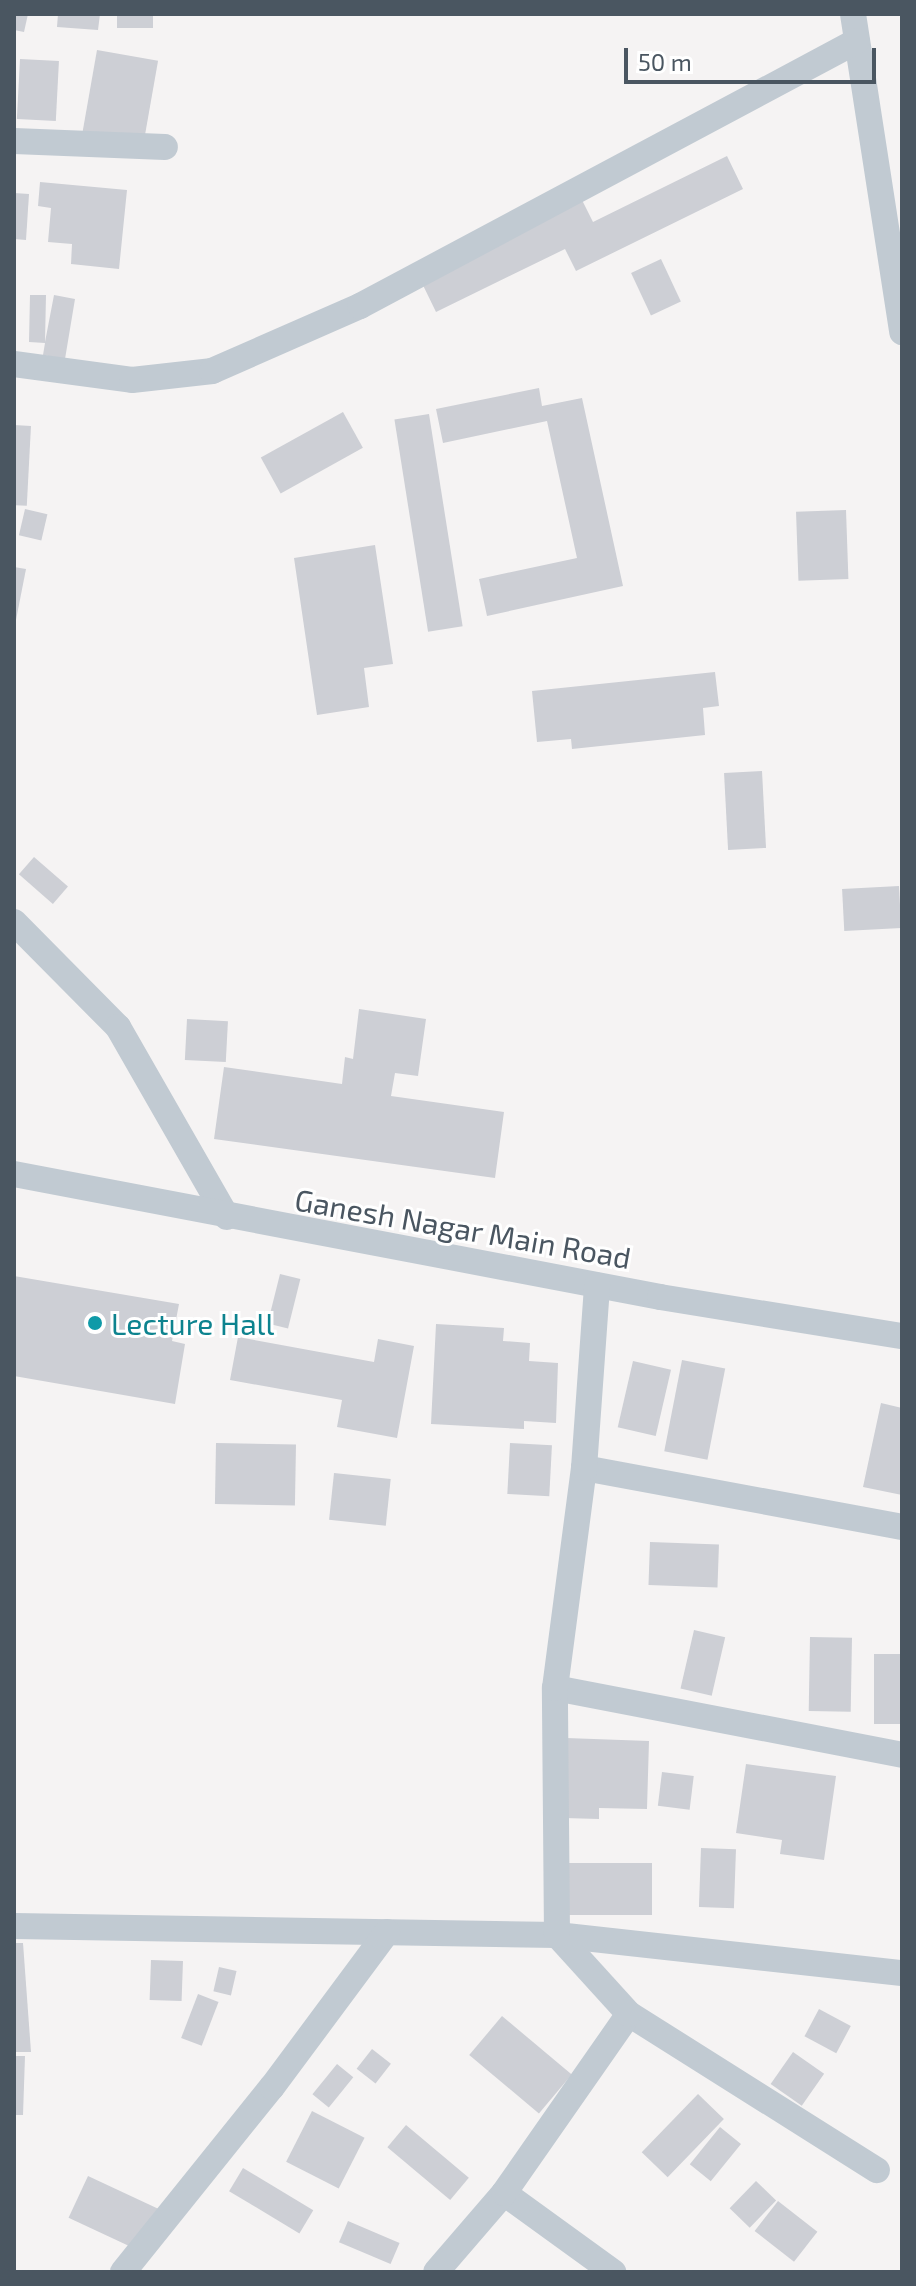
<!DOCTYPE html>
<html>
<head>
<meta charset="utf-8">
<style>
	body { margin:0 }
	#map { position:relative; width:916px; height:2286px; overflow:hidden; background:#f5f3f3; font-family:"Exo 2",sans-serif }
	div>[style] { position:absolute }
	.building>* { inset:0; background:#cdcfd5; transform-origin:0 0 }
	.street>* { height:26px; margin:-13px; padding:0 13px; transform-origin:13px; border-radius:13px; background:#c1cad2 }
	.dots>* { width:22px; height:22px; translate:-50% -50%; box-sizing:border-box; border:4px solid #fff; border-radius:50% }
	span { translate:-50% -50%; white-space:nowrap; text-align:center; line-height:1.15; -webkit-text-stroke:6px #fff; paint-order:stroke }
	.street-label { font-size:30px; color:#4a5661 }
	.culture-label { font-size:30px; color:#0d838f }
	.left { translate:0 -50%; text-align:left }
	.frame { position:absolute; inset:0; border:16px solid #4a5661; pointer-events:none }
	.scale { position:absolute; left:624px; top:48px; width:252px; height:36px; box-sizing:border-box; border:4px solid #4a5661; border-top:0; padding-left:10px; font-size:24px; line-height:28px; white-space:nowrap; color:#4a5661; -webkit-text-stroke:6px #fff; paint-order:stroke }
</style>
</head>
<body>
<div id="map">
	<div class="building">
		<i style="clip-path:polygon(14px 14px,28px 14px,24px 32px,14px 30px)"></i>
		<i style="clip-path:polygon(58px 14px,100px 14px,98px 30px,57px 27px)"></i>
		<i style="left:117px;top:14px;width:36px;height:14px"></i>
		<i style="left:97px;top:50px;width:62px;height:88px;rotate:10deg"></i>
		<i style="left:20px;top:59px;width:39px;height:60px;rotate:3deg"></i>
		<i style="clip-path:polygon(727px 156px,743px 189px,576px 271px,565px 249px,436px 312px,419px 277px,581px 198px,593px 222px)"></i>
		<i style="clip-path:polygon(40px 182px,127px 190px,119px 269px,71px 264px,72px 244px,48px 242px,51px 208px,38px 206px)"></i>
		<i style="clip-path:polygon(14px 193px,29px 194px,26px 240px,14px 239px)"></i>
		<i style="left:661px;top:259px;width:47px;height:33px;rotate:65deg"></i>
		<i style="clip-path:polygon(30px 295px,46px 295px,45px 342px,54px 295px,75px 299px,65px 359px,43px 355px,45px 343px,29px 342px)"></i>
		<i style="clip-path:polygon(539px 388px,542px 406px,582px 398px,623px 586px,487px 616px,479px 579px,577px 558px,547px 421px,443px 443px,436px 409px)"></i>
		<i style="left:343px;top:412px;width:41px;height:94px;rotate:61deg"></i>
		<i style="left:429px;top:414px;width:215px;height:35px;rotate:81deg"></i>
		<i style="left:14px;top:425px;width:17px;height:80px;rotate:3deg"></i>
		<i style="left:25px;top:509px;width:23px;height:27px;rotate:13deg"></i>
		<i style="left:846px;top:510px;width:69px;height:50px;rotate:88deg"></i>
		<i style="clip-path:polygon(375px 545px,393px 664px,364px 668px,369px 707px,317px 715px,294px 558px)"></i>
		<i style="clip-path:polygon(14px 567px,26px 569px,15px 625px,14px 624px)"></i>
		<i style="clip-path:polygon(715px 672px,719px 706px,703px 708px,705px 735px,572px 749px,571px 739px,537px 742px,532px 691px)"></i>
		<i style="left:762px;top:771px;width:77px;height:38px;rotate:87deg"></i>
		<i style="left:34px;top:857px;width:45px;height:23px;rotate:41deg"></i>
		<i style="left:899px;top:886px;width:42px;height:57px;rotate:87deg"></i>
		<i style="clip-path:polygon(359px 1009px,426px 1019px,418px 1076px,395px 1073px,391px 1096px,504px 1112px,495px 1178px,214px 1139px,224px 1067px,342px 1084px,345px 1057px,353px 1059px)"></i>
		<i style="left:187px;top:1019px;width:41px;height:41px;rotate:3deg"></i>
		<i style="left:280px;top:1274px;width:21px;height:51px;rotate:14deg"></i>
		<i style="clip-path:polygon(14px 1276px,179px 1304px,172px 1341px,185px 1344px,175px 1404px,14px 1376px)"></i>
		<i style="clip-path:polygon(436px 1324px,504px 1328px,503px 1341px,530px 1343px,529px 1361px,558px 1363px,556px 1423px,524px 1421px,524px 1429px,431px 1424px)"></i>
		<i style="clip-path:polygon(238px 1337px,374px 1362px,378px 1339px,414px 1346px,397px 1438px,337px 1427px,342px 1400px,230px 1380px)"></i>
		<i style="left:682px;top:1360px;width:44px;height:93px;rotate:11deg"></i>
		<i style="left:633px;top:1361px;width:39px;height:68px;rotate:13deg"></i>
		<i style="clip-path:polygon(881px 1403px,902px 1408px,902px 1495px,863px 1487px)"></i>
		<i style="left:216px;top:1443px;width:80px;height:61px;rotate:1deg"></i>
		<i style="left:510px;top:1443px;width:42px;height:51px;rotate:3deg"></i>
		<i style="left:334px;top:1473px;width:57px;height:47px;rotate:6deg"></i>
		<i style="left:650px;top:1542px;width:69px;height:43px;rotate:2deg"></i>
		<i style="left:694px;top:1630px;width:32px;height:60px;rotate:13deg"></i>
		<i style="left:810px;top:1637px;width:42px;height:74px;rotate:1deg"></i>
		<i style="left:902px;top:1654px;width:70px;height:28px;rotate:90deg"></i>
		<i style="clip-path:polygon(566px 1738px,649px 1741px,647px 1809px,599px 1808px,599px 1819px,564px 1818px)"></i>
		<i style="clip-path:polygon(746px 1764px,836px 1776px,824px 1860px,780px 1854px,782px 1840px,736px 1833px)"></i>
		<i style="left:662px;top:1772px;width:32px;height:34px;rotate:7deg"></i>
		<i style="left:701px;top:1848px;width:35px;height:59px;rotate:2deg"></i>
		<i style="left:566px;top:1863px;width:86px;height:52px"></i>
		<i style="clip-path:polygon(14px 1943px,23px 1943px,31px 2052px,14px 2052px)"></i>
		<i style="left:151px;top:1960px;width:32px;height:40px;rotate:2deg"></i>
		<i style="left:219px;top:1967px;width:18px;height:25px;rotate:13deg"></i>
		<i style="left:198px;top:1994px;width:22px;height:47px;rotate:21deg"></i>
		<i style="left:819px;top:2009px;width:36px;height:31px;rotate:28deg"></i>
		<i style="left:502px;top:2016px;width:91px;height:51px;rotate:40deg"></i>
		<i style="left:372px;top:2049px;width:24px;height:25px;rotate:38deg"></i>
		<i style="left:793px;top:2052px;width:38px;height:39px;rotate:35deg"></i>
		<i style="clip-path:polygon(14px 2056px,25px 2056px,23px 2115px,14px 2115px)"></i>
		<i style="left:337px;top:2064px;width:21px;height:39px;rotate:39deg"></i>
		<i style="left:698px;top:2094px;width:36px;height:81px;rotate:44deg"></i>
		<i style="left:312px;top:2111px;width:59px;height:57px;rotate:27deg"></i>
		<i style="left:406px;top:2125px;width:82px;height:29px;rotate:40deg"></i>
		<i style="left:720px;top:2127px;width:27px;height:48px;rotate:39deg"></i>
		<i style="left:243px;top:2168px;width:82px;height:27px;rotate:31deg"></i>
		<i style="left:88px;top:2176px;width:78px;height:46px;rotate:25deg"></i>
		<i style="left:756px;top:2181px;width:28px;height:38px;rotate:44deg"></i>
		<i style="left:778px;top:2201px;width:50px;height:38px;rotate:38deg"></i>
		<i style="left:348px;top:2221px;width:56px;height:23px;rotate:23deg"></i>
	</div>
	<div class="street">
		<i style="left:853px;top:14px;width:322px;rotate:81.2deg"></i>
		<i style="left:14px;top:141px;width:151px;rotate:2.3deg"></i>
		<i style="left:14px;top:364px;width:119px;rotate:7.7deg"></i>
		<i style="left:132px;top:380px;width:81px;rotate:-6.4deg"></i>
		<i style="left:212px;top:371px;width:162px;rotate:-23.7deg"></i>
		<i style="left:360px;top:306px;width:563px;rotate:-28.07deg"></i>
		<i style="left:14px;top:922px;width:148px;rotate:45.3deg"></i>
		<i style="left:118px;top:1027px;width:219px;rotate:60.2deg"></i>
		<i style="left:14px;top:1174px;width:658px;rotate:10.78deg"></i>
		<i style="left:660px;top:1297px;width:245px;rotate:9.2deg"></i>
		<i style="left:584px;top:1468px;width:323px;rotate:10.5deg"></i>
		<i style="left:555px;top:1688px;width:353px;rotate:10.9deg"></i>
		<i style="left:14px;top:1926px;width:543px;rotate:0.95deg"></i>
		<i style="left:557px;top:1935px;width:347px;rotate:6.3deg"></i>
		<i style="left:629px;top:2014px;width:293px;rotate:32.2deg"></i>
		<i style="left:504px;top:2193px;width:135px;rotate:35.9deg"></i>
		<i style="left:123px;top:2272px;width:238px;rotate:-51.2deg"></i>
		<i style="left:272px;top:2087px;width:193px;rotate:-53.4deg"></i>
		<i style="left:436px;top:2272px;width:104px;rotate:-49.3deg"></i>
		<i style="left:504px;top:2193px;width:218px;rotate:-55.1deg"></i>
		<i style="left:629px;top:2014px;width:107px;rotate:-132.3deg"></i>
		<i style="left:557px;top:1935px;width:247px;rotate:-90.5deg"></i>
		<i style="left:555px;top:1688px;width:222px;rotate:-82.5deg"></i>
		<i style="left:584px;top:1468px;width:183px;rotate:-85.9deg"></i>
	</div>
	<div class="dots">
		<i style="left:95px;top:1323px;background:#0f9aa8"></i>
	</div>
	<div class="street-label">
		<span style="left:463px;top:1228px;rotate:10deg">Ganesh Nagar Main Road</span>
	</div>
	<div class="culture-label">
		<span class="left" style="left:111px;top:1323px">Lecture Hall</span>
	</div>
	<div class="frame"></div>
	<div class="scale">50 m</div>
</div>
</body>
</html>
